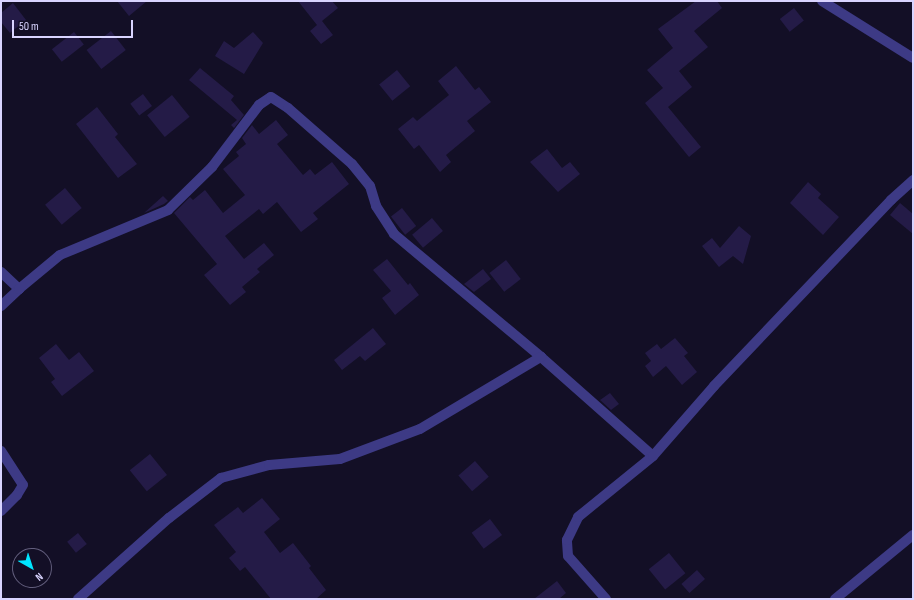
<!DOCTYPE html>
<html>
<head>
<meta charset="utf-8">
<style>
	body { margin:0 }
	#map { position:relative; width:914px; height:600px; overflow:hidden; background:#130f26; font-family:"Sofia Sans Condensed",sans-serif }
	div>[style] { position:absolute }
	.building>* { inset:0; background:#241b47; transform-origin:0 0 }
	.minor>* { height:10px; margin:-5px; padding:0 5px; transform-origin:5px; border-radius:5px; background:#3d3a85 }
	.tertiary>* { height:10px; margin:-5px; padding:0 5px; transform-origin:5px; border-radius:5px; background:#3d3a85 }
	span { translate:-50% -50%; white-space:nowrap; text-align:center; line-height:1.15; -webkit-text-stroke:3px #130f26; paint-order:stroke }
	.frame { position:absolute; inset:0; border:2px solid #d9d4ff; pointer-events:none }
	.north { position:absolute; left:12px; top:548px; width:40px; height:40px; box-sizing:border-box; background:#130f26; border:1px solid #625e7d; border-radius:50%; rotate:141deg; font-size:11px; font-weight:700; line-height:16px; text-align:center; color:#d9d4ff }
	.north::after { content:''; display:block; margin:auto; width:14px; height:18px; background:#00e5ff; clip-path:polygon(50% 0,100% 100%,50% 72%,0 100%) }
	.scale { position:absolute; left:12px; top:20px; width:121px; height:18px; box-sizing:border-box; border:2px solid #d9d4ff; border-top:0; padding-left:5px; font-size:12px; line-height:14px; white-space:nowrap; color:#d9d4ff; -webkit-text-stroke:3px #130f26; paint-order:stroke }
</style>
</head>
<body>
<div id="map">
	<div class="building">
		<i style="clip-path:polygon(117px 1px,147px 1px,129px 16px)"></i>
		<i style="clip-path:polygon(298px 1px,332px 1px,338px 8px,322px 21px,333px 35px,321px 44px,310px 31px,317px 25px)"></i>
		<i style="clip-path:polygon(696px 1px,717px 1px,722px 8px,694px 31px,708px 47px,679px 71px,692px 87px,668px 107px,701px 147px,689px 157px,645px 103px,663px 88px,647px 70px,673px 48px,658px 29px)"></i>
		<i style="clip-path:polygon(13px 3px,26px 20px,10px 33px,1px 22px,1px 13px)"></i>
		<i style="left:794px;top:8px;width:16px;height:18px;rotate:52deg"></i>
		<i style="left:111px;top:31px;width:24px;height:31px;rotate:52deg"></i>
		<i style="left:74px;top:32px;width:16px;height:28px;rotate:52deg"></i>
		<i style="clip-path:polygon(253px 32px,263px 43px,244px 74px,215px 56px,224px 41px,234px 48px)"></i>
		<i style="clip-path:polygon(456px 66px,475px 90px,479px 87px,491px 102px,467px 121px,475px 131px,446px 155px,451px 162px,440px 172px,419px 145px,414px 149px,398px 129px,413px 117px,417px 121px,449px 95px,438px 81px)"></i>
		<i style="clip-path:polygon(200px 68px,234px 96px,231px 100px,244px 115px,234px 128px,231px 125px,237px 120px,189px 80px)"></i>
		<i style="left:397px;top:70px;width:21px;height:23px;rotate:51deg"></i>
		<i style="left:143px;top:94px;width:15px;height:16px;rotate:53deg"></i>
		<i style="left:172px;top:95px;width:28px;height:32px;rotate:51deg"></i>
		<i style="clip-path:polygon(97px 107px,118px 134px,115px 137px,137px 164px,118px 178px,76px 124px)"></i>
		<i style="clip-path:polygon(276px 120px,288px 135px,277px 144px,303px 175px,310px 169px,315px 175px,332px 162px,349px 184px,313px 213px,318px 219px,301px 232px,277px 202px,263px 214px,259px 209px,225px 236px,244px 259px,264px 243px,274px 255px,257px 269px,260px 272px,242px 287px,246px 292px,230px 305px,204px 275px,217px 264px,174px 213px,190px 197px,193px 200px,205px 190px,223px 213px,245px 195px,223px 169px,239px 156px,236px 152px,246px 144px,242px 138px,252px 125px,259px 134px)"></i>
		<i style="clip-path:polygon(547px 149px,562px 168px,570px 162px,580px 174px,558px 192px,530px 162px)"></i>
		<i style="clip-path:polygon(808px 182px,821px 194px,818px 198px,839px 217px,823px 235px,790px 203px)"></i>
		<i style="left:65px;top:188px;width:26px;height:26px;rotate:50deg"></i>
		<i style="clip-path:polygon(163px 196px,168px 201px,164px 204px,144px 213px)"></i>
		<i style="clip-path:polygon(900px 203px,913px 214px,913px 234px,890px 215px)"></i>
		<i style="left:402px;top:208px;width:23px;height:14px;rotate:52deg"></i>
		<i style="left:432px;top:218px;width:17px;height:26px;rotate:50deg"></i>
		<i style="clip-path:polygon(739px 226px,751px 236px,743px 264px,733px 256px,719px 267px,702px 246px,712px 238px,720px 248px)"></i>
		<i style="clip-path:polygon(387px 259px,408px 285px,410px 283px,419px 295px,395px 315px,382px 298px,391px 291px,373px 270px)"></i>
		<i style="left:506px;top:260px;width:24px;height:21px;rotate:52deg"></i>
		<i style="clip-path:polygon(483px 269px,491px 279px,474px 292px,464px 284px)"></i>
		<i style="clip-path:polygon(373px 328px,386px 344px,365px 361px,360px 356px,342px 370px,334px 360px)"></i>
		<i style="clip-path:polygon(675px 338px,688px 353px,684px 356px,697px 372px,682px 385px,666px 366px,653px 377px,645px 366px,651px 361px,645px 353px,657px 344px,661px 349px)"></i>
		<i style="clip-path:polygon(56px 344px,69px 360px,79px 352px,94px 371px,62px 396px,51px 382px,55px 379px,39px 358px)"></i>
		<i style="clip-path:polygon(610px 393px,619px 404px,611px 410px,600px 400px)"></i>
		<i style="left:150px;top:454px;width:27px;height:26px;rotate:51deg"></i>
		<i style="left:475px;top:461px;width:21px;height:22px;rotate:49deg"></i>
		<i style="clip-path:polygon(262px 498px,280px 519px,264px 532px,280px 553px,293px 543px,311px 566px,309px 568px,326px 590px,316px 599px,271px 599px,245px 567px,240px 571px,229px 558px,236px 552px,214px 525px,238px 507px,243px 513px)"></i>
		<i style="left:490px;top:519px;width:20px;height:23px;rotate:53deg"></i>
		<i style="left:78px;top:533px;width:14px;height:14px;rotate:51deg"></i>
		<i style="left:669px;top:553px;width:26px;height:26px;rotate:51deg"></i>
		<i style="left:697px;top:570px;width:12px;height:21px;rotate:48deg"></i>
		<i style="clip-path:polygon(557px 581px,566px 593px,559px 599px,534px 599px)"></i>
	</div>
	<div class="minor">
		<i style="left:1px;top:272px;width:25px;rotate:43deg"></i>
		<i style="left:1px;top:306px;width:25px;rotate:-43deg"></i>
		<i style="left:19px;top:289px;width:53px;rotate:-39.7deg"></i>
		<i style="left:60px;top:255px;width:117px;rotate:-22.6deg"></i>
		<i style="left:168px;top:210px;width:62px;rotate:-44.3deg"></i>
		<i style="left:212px;top:167px;width:78px;rotate:-52.8deg"></i>
		<i style="left:259px;top:105px;width:14px;rotate:-34deg"></i>
		<i style="left:271px;top:97px;width:20px;rotate:33deg"></i>
		<i style="left:288px;top:108px;width:85px;rotate:41.2deg"></i>
		<i style="left:352px;top:164px;width:28px;rotate:51deg"></i>
		<i style="left:370px;top:186px;width:21px;rotate:73deg"></i>
		<i style="left:376px;top:206px;width:33px;rotate:57deg"></i>
		<i style="left:394px;top:234px;width:192px;rotate:39.9deg"></i>
		<i style="left:541px;top:357px;width:149px;rotate:41.5deg"></i>
		<i style="left:1px;top:451px;width:40px;rotate:57.1deg"></i>
		<i style="left:23px;top:485px;width:12px;rotate:121deg"></i>
		<i style="left:17px;top:495px;width:23px;rotate:135deg"></i>
		<i style="left:78px;top:599px;width:122px;rotate:-41.7deg"></i>
		<i style="left:169px;top:518px;width:66px;rotate:-37.6deg"></i>
		<i style="left:221px;top:478px;width:50px;rotate:-15.2deg"></i>
		<i style="left:269px;top:465px;width:71px;rotate:-4.8deg"></i>
		<i style="left:340px;top:459px;width:85px;rotate:-20.6deg"></i>
		<i style="left:420px;top:429px;width:141px;rotate:-30.8deg"></i>
		<i style="left:606px;top:599px;width:57px;rotate:-131.5deg"></i>
		<i style="left:568px;top:556px;width:16px;rotate:-94deg"></i>
		<i style="left:567px;top:540px;width:25px;rotate:-64deg"></i>
		<i style="left:578px;top:517px;width:97px;rotate:-39.1deg"></i>
		<i style="left:653px;top:456px;width:93px;rotate:-48.9deg"></i>
		<i style="left:714px;top:386px;width:257px;rotate:-46.4deg"></i>
		<i style="left:891px;top:200px;width:30px;rotate:-42deg"></i>
		<i style="left:835px;top:599px;width:101px;rotate:-39.4deg"></i>
	</div>
	<div class="tertiary">
		<i style="left:822px;top:1px;width:107px;rotate:32.1deg"></i>
	</div>
	<div class="frame"></div>
	<div class="north">N</div>
	<div class="scale">50 m</div>
</div>
</body>
</html>
